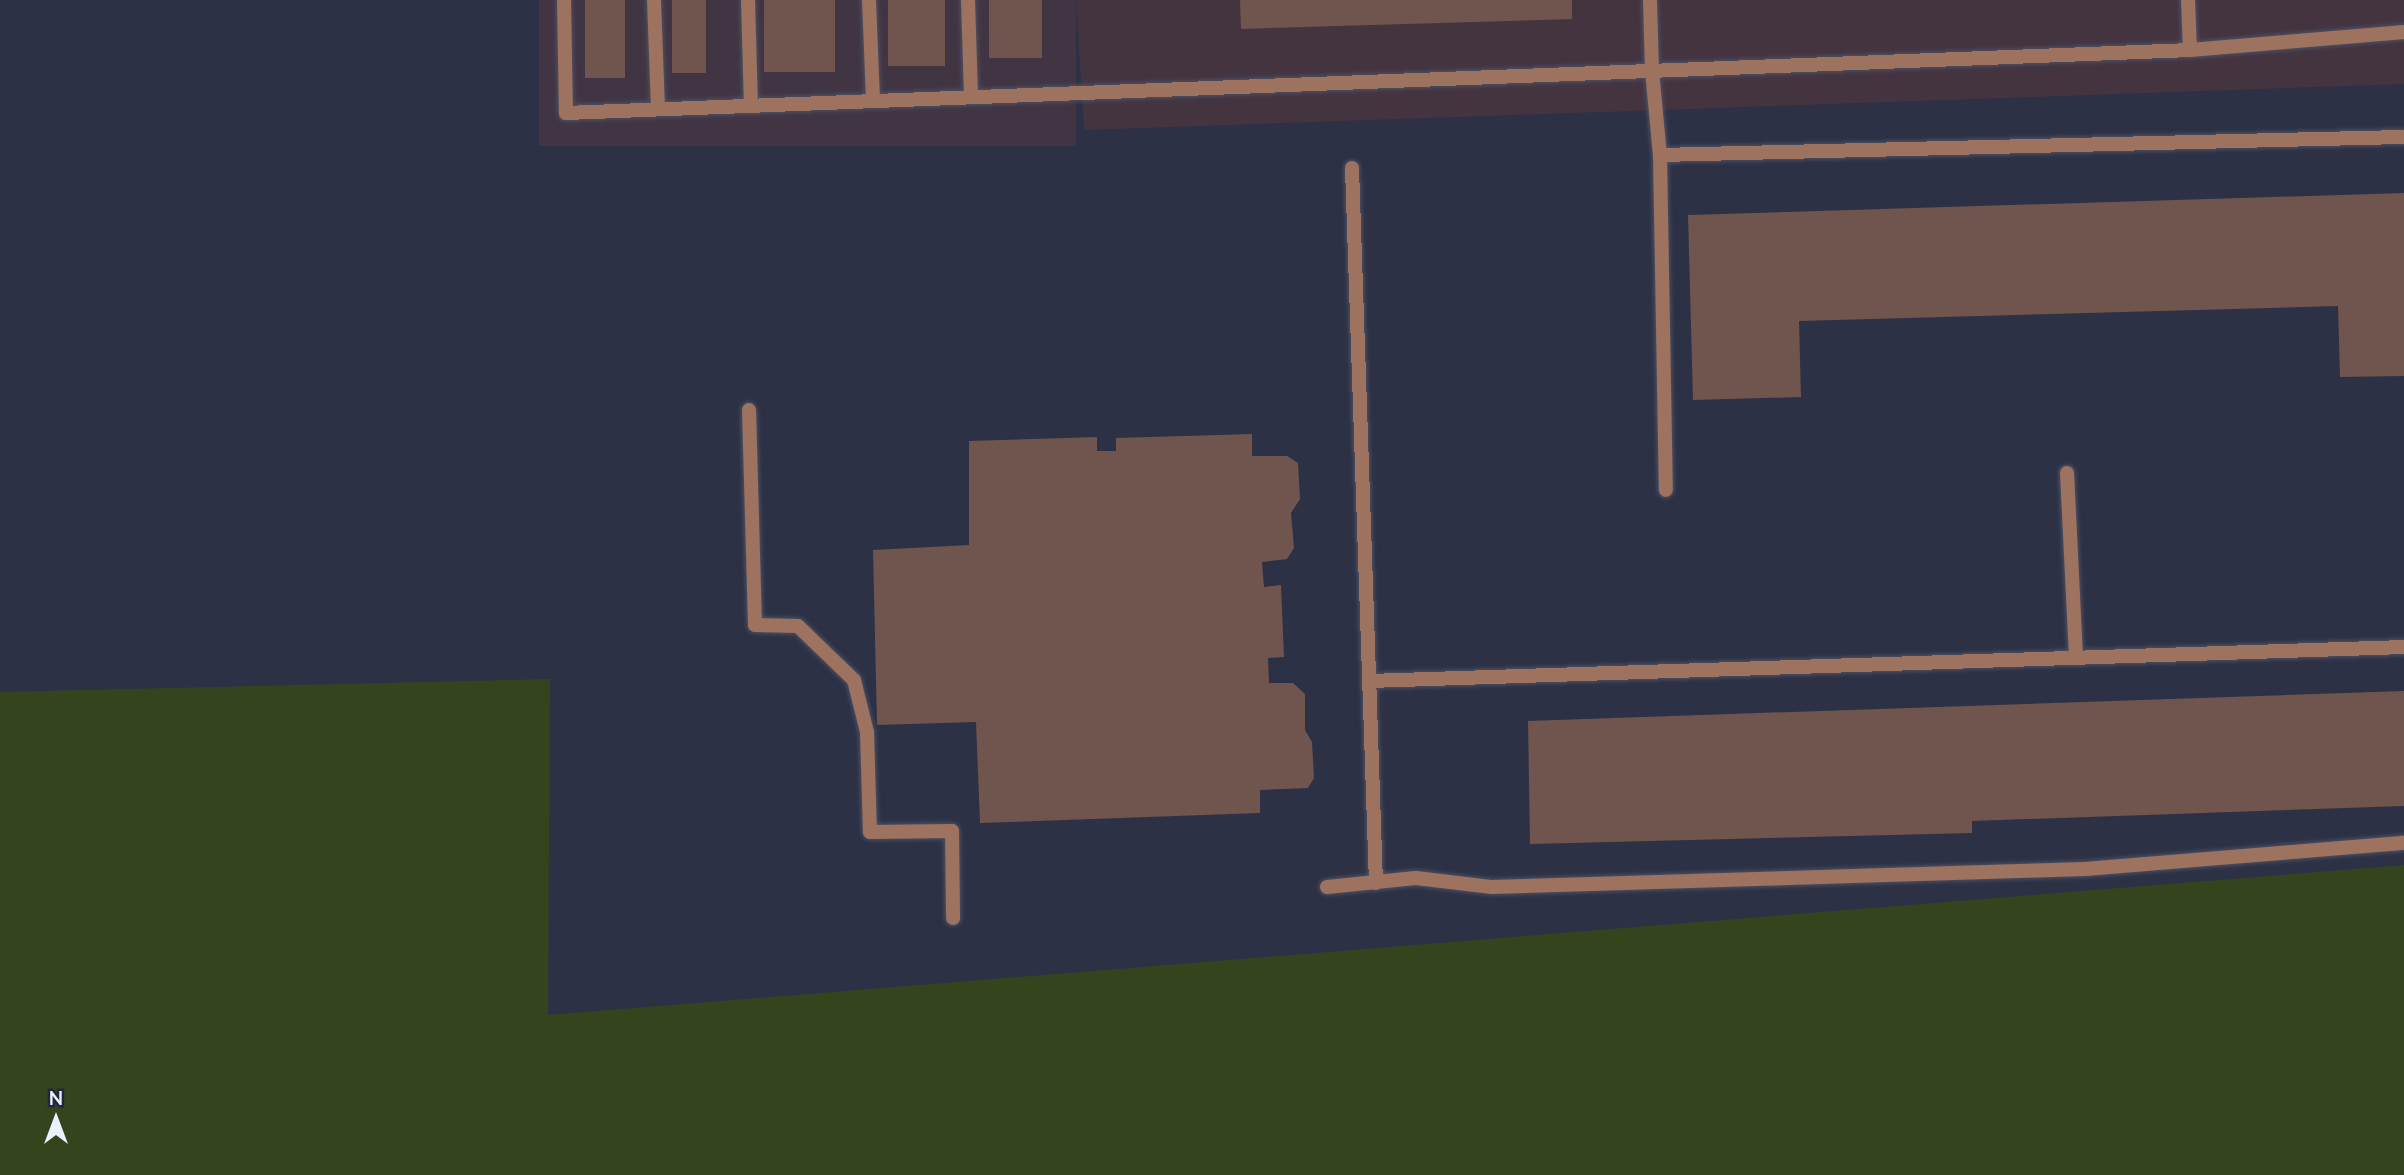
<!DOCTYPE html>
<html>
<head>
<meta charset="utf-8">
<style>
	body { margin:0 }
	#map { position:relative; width:2404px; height:1175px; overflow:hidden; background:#2d3145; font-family:Mulish,sans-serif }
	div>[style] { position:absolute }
	.commercial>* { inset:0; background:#443440 }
	.industrial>* { inset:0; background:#423543; transform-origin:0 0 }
	.green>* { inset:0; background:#34451d }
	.building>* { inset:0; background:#6f554d; transform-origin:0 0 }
	.roads { filter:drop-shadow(0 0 2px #4c5063) drop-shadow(0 0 2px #4c5063) }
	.lane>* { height:14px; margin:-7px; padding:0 7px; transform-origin:7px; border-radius:7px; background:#9d725e }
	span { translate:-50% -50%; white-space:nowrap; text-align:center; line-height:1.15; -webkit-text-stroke:5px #23273b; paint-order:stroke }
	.north { position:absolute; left:21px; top:1084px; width:70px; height:70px; -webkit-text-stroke:5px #23273b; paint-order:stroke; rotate:0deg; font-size:19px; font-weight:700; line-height:28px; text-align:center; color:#edf0fe }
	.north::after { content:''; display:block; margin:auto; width:24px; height:32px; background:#edf0fe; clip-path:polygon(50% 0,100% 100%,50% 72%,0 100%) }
</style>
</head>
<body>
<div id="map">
	<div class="commercial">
		<i style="clip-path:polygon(1076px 0,2404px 0,2404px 84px,1084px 130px)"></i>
	</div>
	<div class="industrial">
		<i style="left:539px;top:0;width:537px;height:146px"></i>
	</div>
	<div class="green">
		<i style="clip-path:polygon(550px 679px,548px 1015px,2404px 865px,2404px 1175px,0 1175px,0 692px)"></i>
	</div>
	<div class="building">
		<i style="left:585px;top:0;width:40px;height:78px"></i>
		<i style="left:672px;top:0;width:34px;height:73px"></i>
		<i style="left:764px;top:0;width:71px;height:72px"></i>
		<i style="left:888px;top:0;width:57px;height:66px"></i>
		<i style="left:989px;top:0;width:53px;height:58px"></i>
		<i style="clip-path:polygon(1240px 0,1572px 0,1572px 19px,1241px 29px)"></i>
		<i style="clip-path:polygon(2404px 193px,2404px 376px,2340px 377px,2338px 306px,1799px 321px,1801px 397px,1693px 400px,1688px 215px)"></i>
		<i style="clip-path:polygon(1252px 434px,1252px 456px,1287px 456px,1298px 463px,1300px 499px,1291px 513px,1294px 548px,1287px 559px,1262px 562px,1264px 587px,1281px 585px,1284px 657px,1268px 658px,1269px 683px,1293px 683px,1305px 694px,1305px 730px,1312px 742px,1314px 778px,1308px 788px,1260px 790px,1260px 813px,980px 823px,976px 722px,877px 725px,873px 550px,969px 545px,969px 441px,1097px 437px,1097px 451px,1116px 451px,1116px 438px)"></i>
		<i style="clip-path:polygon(2404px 691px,2404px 806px,1972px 821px,1972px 833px,1530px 844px,1528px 721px)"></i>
	</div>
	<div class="roads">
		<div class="lane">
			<i style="left:564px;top:0;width:113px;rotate:89deg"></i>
			<i style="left:566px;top:113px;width:1625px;rotate:-2.22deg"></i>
			<i style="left:2190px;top:50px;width:215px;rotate:-4.8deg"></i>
			<i style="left:654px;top:0;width:109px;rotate:87.9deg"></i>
			<i style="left:748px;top:0;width:106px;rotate:88.4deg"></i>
			<i style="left:869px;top:0;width:101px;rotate:87.7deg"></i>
			<i style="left:968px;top:0;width:97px;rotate:88.2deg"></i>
			<i style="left:1650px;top:0;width:71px;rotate:88.4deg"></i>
			<i style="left:1652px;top:71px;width:84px;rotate:84.6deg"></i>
			<i style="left:1660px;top:155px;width:335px;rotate:89deg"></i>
			<i style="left:2188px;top:0;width:50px;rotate:87.7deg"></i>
			<i style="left:1660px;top:155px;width:744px;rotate:-1.39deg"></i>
			<i style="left:1352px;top:168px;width:715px;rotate:88.08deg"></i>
			<i style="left:749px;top:410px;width:215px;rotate:88.4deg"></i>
			<i style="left:755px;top:625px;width:43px;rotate:1.3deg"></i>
			<i style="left:798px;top:626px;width:78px;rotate:44deg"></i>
			<i style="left:854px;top:680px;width:54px;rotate:76deg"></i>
			<i style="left:867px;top:732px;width:100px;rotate:88.3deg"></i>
			<i style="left:870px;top:832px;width:82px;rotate:-0.7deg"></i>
			<i style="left:952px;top:831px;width:87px;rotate:89.3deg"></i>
			<i style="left:2067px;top:473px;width:185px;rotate:87.2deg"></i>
			<i style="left:1369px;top:681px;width:1036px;rotate:-1.88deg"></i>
			<i style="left:1327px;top:887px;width:89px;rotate:-5.8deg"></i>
			<i style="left:1416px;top:878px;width:77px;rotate:6.8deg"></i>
			<i style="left:1492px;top:887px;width:594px;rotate:-1.74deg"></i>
			<i style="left:2086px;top:869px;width:319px;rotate:-4.7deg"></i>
		</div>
	</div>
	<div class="north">N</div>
</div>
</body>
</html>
